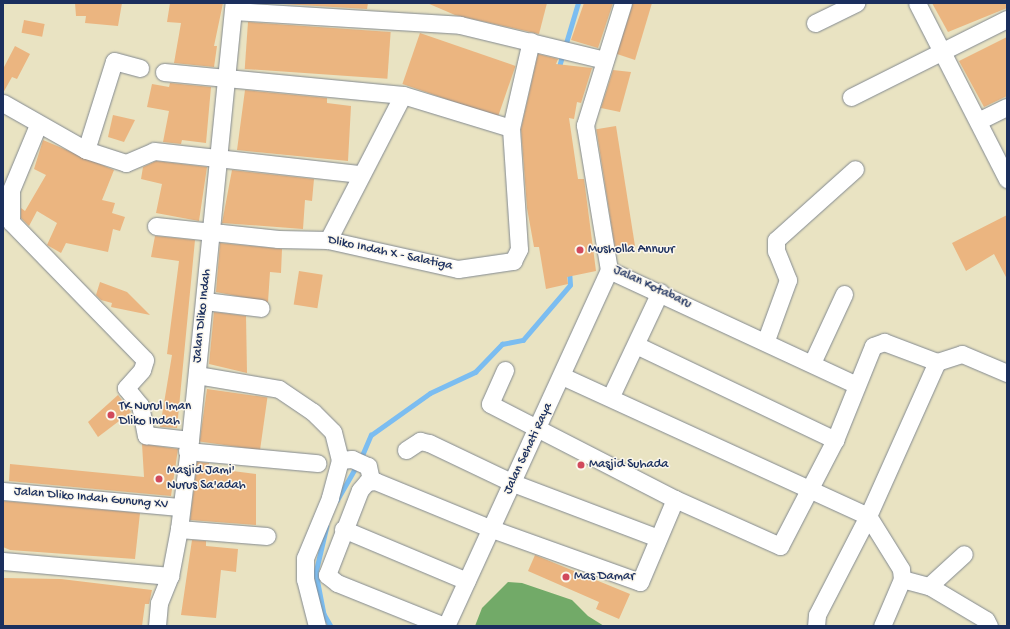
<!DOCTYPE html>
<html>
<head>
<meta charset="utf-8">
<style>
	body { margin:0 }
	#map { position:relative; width:1010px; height:629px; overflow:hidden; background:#e9e3c2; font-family:"Gochi Hand",sans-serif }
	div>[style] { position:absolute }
	.forest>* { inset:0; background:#72aa68 }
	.stream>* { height:4.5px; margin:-2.25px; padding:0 2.25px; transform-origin:2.25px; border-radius:2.25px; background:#7bbdf1 }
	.building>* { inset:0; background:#ebb580; transform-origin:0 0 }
	.roads { filter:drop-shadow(0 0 1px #828990) drop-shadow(0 0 1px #828990) }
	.street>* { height:17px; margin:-8.5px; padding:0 8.5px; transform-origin:8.5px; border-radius:8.5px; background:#fff }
	.dots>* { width:11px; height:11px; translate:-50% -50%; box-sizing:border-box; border:2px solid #fbf7ec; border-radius:50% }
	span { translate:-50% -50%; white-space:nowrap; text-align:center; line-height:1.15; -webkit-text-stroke:3px #fbf7ec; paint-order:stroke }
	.poi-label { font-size:13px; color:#1b2f5e }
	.left { translate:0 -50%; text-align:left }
	.street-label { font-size:13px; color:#1b2f5e }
	.frame { position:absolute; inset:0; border:4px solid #1b2f5e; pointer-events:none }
</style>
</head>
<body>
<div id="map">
	<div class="forest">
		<i style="clip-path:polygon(508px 582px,522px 583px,572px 600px,588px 616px,604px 626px,475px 626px,482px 608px)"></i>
	</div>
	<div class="stream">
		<i style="left:558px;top:70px;width:70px;rotate:-73.4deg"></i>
		<i style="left:361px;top:458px;width:25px;rotate:-67deg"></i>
		<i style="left:371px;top:435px;width:72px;rotate:-35.4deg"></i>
		<i style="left:430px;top:393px;width:50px;rotate:-25deg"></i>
		<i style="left:475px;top:372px;width:39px;rotate:-46deg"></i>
		<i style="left:502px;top:344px;width:21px;rotate:-11deg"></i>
		<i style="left:523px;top:340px;width:72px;rotate:-49.5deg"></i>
		<i style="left:570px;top:285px;width:13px;rotate:-94deg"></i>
		<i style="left:337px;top:500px;width:40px;rotate:-60.3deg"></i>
		<i style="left:327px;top:526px;width:48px;rotate:103.2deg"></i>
		<i style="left:316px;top:573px;width:42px;rotate:79deg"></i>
		<i style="left:324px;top:614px;width:14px;rotate:60deg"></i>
	</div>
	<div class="building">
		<i style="clip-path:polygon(75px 3px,122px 3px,118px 26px,85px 23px,86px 16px,76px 16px)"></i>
		<i style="clip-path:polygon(170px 3px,223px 3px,214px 46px,217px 46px,214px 67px,174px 63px,181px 23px,167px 22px)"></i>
		<i style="clip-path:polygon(266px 3px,368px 3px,367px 9px)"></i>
		<i style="clip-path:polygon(427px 3px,547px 3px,539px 34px,455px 15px)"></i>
		<i style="clip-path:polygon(584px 3px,613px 3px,598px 48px,571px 40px)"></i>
		<i style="clip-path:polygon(633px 3px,652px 3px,635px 60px,617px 54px)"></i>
		<i style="clip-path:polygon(932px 3px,1007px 3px,1007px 8px,948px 32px)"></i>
		<i style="left:24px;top:20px;width:21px;height:13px;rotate:11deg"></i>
		<i style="left:248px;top:22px;width:143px;height:47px;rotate:4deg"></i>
		<i style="left:420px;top:33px;width:101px;height:54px;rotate:19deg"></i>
		<i style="clip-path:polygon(1007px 37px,1007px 96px,984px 107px,959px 61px)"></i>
		<i style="clip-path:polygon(15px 46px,30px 54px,17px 79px,12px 77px,3px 93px,3px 69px)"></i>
		<i style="clip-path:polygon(538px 54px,558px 59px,556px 64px,592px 68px,581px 103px,577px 102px,574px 119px,569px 118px,578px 179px,584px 179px,596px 271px,567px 277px,568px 284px,546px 289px,539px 247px,534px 247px,527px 208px,521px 129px)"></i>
		<i style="clip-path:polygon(613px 70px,631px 72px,620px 112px,601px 108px)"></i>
		<i style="clip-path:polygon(170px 83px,211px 87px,206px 143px,182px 140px,181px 144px,163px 142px,169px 111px,147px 107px,152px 84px,169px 87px)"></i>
		<i style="clip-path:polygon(245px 90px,327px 98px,327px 103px,351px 106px,348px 161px,237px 150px)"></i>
		<i style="clip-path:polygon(113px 115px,135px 120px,124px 142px,108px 137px)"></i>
		<i style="left:616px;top:126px;width:122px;height:20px;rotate:81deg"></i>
		<i style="clip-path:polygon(43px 140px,114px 170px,102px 200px,115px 203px,112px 213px,125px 217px,120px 231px,113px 229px,108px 252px,66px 243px,61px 253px,47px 245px,57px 223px,37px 211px,29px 226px,21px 218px,21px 208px,25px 211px,46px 175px,34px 169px)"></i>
		<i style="clip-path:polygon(156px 161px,207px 167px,199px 221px,156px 213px,162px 184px,141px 179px,143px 167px)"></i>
		<i style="clip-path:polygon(232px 170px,314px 179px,312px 201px,305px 200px,303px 229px,222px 223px)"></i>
		<i style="clip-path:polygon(1007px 215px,1007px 279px,994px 254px,966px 271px,952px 243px)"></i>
		<i style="clip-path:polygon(155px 236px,195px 240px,177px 428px,160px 427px,172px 355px,167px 354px,179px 261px,151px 257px)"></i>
		<i style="clip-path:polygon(220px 243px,282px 249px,281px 273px,270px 272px,268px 302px,216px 292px)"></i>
		<i style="left:299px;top:271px;width:24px;height:34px;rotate:9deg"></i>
		<i style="clip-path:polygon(100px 282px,127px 292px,150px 315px,111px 307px,112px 303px,101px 300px,96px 295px)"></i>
		<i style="clip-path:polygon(214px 312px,246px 316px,247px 373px,209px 364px)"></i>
		<i style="left:207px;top:389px;width:61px;height:53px;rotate:8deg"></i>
		<i style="clip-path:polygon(118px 395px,131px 412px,98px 437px,88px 422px)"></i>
		<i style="clip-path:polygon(142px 444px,178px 449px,171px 496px,9px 481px,10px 464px,144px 477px)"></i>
		<i style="clip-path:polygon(197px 462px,209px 463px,209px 468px,256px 474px,256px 525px,190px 520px)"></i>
		<i style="clip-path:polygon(3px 501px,140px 513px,135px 559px,10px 550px,3px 547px)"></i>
		<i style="clip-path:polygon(192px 540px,206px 541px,206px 546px,238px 549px,236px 572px,221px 570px,216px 618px,181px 615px)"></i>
		<i style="clip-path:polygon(535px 555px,630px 594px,619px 619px,596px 609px,599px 602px,528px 571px)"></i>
		<i style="clip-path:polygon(3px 578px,61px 579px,152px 590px,149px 604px,145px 604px,142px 626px,3px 626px)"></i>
	</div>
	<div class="roads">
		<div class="street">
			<i style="left:623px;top:3px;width:128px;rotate:107.3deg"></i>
			<i style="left:585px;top:125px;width:147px;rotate:80.6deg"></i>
			<i style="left:609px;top:270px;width:271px;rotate:24.9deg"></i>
			<i style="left:917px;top:3px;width:198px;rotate:62.9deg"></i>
			<i style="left:233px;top:11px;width:227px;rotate:3.5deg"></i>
			<i style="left:460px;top:25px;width:149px;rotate:13.6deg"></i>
			<i style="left:815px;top:23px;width:46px;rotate:-26deg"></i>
			<i style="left:164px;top:72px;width:240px;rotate:5.5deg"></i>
			<i style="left:403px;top:95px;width:113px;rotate:17deg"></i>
			<i style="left:851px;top:97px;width:174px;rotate:-26.6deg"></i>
			<i style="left:3px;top:103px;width:95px;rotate:29.5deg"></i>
			<i style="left:86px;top:150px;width:42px;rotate:18deg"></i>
			<i style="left:126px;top:163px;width:30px;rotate:-23deg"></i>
			<i style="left:154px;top:151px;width:206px;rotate:6.4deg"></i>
			<i style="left:978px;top:121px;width:32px;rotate:-26deg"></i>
			<i style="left:38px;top:125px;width:70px;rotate:112.6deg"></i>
			<i style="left:11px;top:190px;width:32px;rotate:90deg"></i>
			<i style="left:11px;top:222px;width:192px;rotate:45.8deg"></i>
			<i style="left:145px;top:360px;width:10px;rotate:107deg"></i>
			<i style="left:142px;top:370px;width:24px;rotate:132deg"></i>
			<i style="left:126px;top:388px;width:22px;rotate:51deg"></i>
			<i style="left:140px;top:405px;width:31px;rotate:79deg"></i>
			<i style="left:146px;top:435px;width:44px;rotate:6.5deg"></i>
			<i style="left:86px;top:150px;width:93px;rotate:-72.5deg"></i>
			<i style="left:114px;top:61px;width:27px;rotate:15deg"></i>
			<i style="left:156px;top:226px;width:123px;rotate:6.1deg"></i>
			<i style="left:278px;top:239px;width:50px;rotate:1.1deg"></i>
			<i style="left:328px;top:240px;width:133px;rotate:12.6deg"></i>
			<i style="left:458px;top:269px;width:56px;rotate:-8.3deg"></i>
			<i style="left:513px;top:261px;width:13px;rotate:-63deg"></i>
			<i style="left:519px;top:249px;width:121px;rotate:-93.8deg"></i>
			<i style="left:511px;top:128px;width:89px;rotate:-77.1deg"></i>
			<i style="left:328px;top:240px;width:163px;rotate:-62.7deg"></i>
			<i style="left:205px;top:301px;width:56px;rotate:7.1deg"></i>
			<i style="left:766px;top:340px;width:64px;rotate:-69.9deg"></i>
			<i style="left:788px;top:280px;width:31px;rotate:-112deg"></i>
			<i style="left:776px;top:251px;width:11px;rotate:-90deg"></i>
			<i style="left:776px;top:240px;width:106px;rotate:-41.9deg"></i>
			<i style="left:636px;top:345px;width:221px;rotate:25.5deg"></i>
			<i style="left:812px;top:363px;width:76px;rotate:-65.1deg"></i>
			<i style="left:505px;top:370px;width:37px;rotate:114deg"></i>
			<i style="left:490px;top:404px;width:208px;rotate:27.2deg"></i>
			<i style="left:197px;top:375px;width:83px;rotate:9.7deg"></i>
			<i style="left:279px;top:389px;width:41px;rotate:34.1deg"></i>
			<i style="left:313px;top:412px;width:28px;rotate:45deg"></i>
			<i style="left:333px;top:432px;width:29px;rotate:76deg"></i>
			<i style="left:340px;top:460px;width:39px;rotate:105deg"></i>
			<i style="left:330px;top:498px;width:65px;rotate:112.6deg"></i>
			<i style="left:305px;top:558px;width:21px;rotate:90deg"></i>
			<i style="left:305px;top:579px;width:49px;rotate:75.7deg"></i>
			<i style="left:562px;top:376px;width:337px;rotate:24.6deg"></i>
			<i style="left:868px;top:516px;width:111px;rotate:117.3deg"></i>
			<i style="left:817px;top:615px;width:11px;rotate:95deg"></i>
			<i style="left:611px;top:396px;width:115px;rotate:-64.8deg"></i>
			<i style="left:406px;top:450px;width:17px;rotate:-33deg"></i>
			<i style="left:420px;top:441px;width:9px;rotate:13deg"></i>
			<i style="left:429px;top:443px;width:93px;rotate:25.5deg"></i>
			<i style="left:513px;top:483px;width:155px;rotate:20.8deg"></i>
			<i style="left:187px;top:451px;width:131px;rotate:5.3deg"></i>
			<i style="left:340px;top:460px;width:12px;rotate:-5deg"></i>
			<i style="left:352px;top:459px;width:17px;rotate:24deg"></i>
			<i style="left:368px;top:466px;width:14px;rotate:78deg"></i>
			<i style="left:3px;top:491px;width:177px;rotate:5.2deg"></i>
			<i style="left:179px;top:529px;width:88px;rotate:4.5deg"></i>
			<i style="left:343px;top:529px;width:134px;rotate:22.8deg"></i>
			<i style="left:3px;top:561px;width:168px;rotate:5.1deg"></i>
			<i style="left:902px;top:579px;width:28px;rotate:15deg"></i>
			<i style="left:929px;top:586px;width:66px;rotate:30.8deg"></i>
			<i style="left:986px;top:620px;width:7px;rotate:63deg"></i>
			<i style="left:929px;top:586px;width:47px;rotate:-42.4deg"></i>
			<i style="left:157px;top:626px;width:23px;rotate:-85deg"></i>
			<i style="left:159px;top:603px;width:29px;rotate:-68deg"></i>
			<i style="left:170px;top:576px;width:48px;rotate:-79.2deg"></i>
			<i style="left:179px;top:529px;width:90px;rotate:-83deg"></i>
			<i style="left:190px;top:440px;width:439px;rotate:-84.3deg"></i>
			<i style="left:444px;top:626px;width:115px;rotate:-158.1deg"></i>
			<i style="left:337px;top:583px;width:13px;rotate:-141deg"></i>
			<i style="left:327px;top:575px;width:91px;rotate:-68.8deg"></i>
			<i style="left:360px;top:490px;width:11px;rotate:-49deg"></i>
			<i style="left:367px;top:482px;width:8px;rotate:-7deg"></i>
			<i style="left:375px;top:481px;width:126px;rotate:22.3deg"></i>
			<i style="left:492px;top:529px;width:157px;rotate:19.7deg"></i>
			<i style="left:640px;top:582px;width:90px;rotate:-67.1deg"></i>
			<i style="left:675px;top:499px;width:115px;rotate:24.1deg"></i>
			<i style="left:780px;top:546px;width:119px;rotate:-62.6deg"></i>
			<i style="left:835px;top:440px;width:101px;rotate:-68deg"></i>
			<i style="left:873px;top:346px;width:12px;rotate:-20deg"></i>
			<i style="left:884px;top:342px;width:57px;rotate:20.7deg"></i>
			<i style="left:446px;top:626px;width:392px;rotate:-65.4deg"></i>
			<i style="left:882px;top:626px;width:51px;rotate:-66.9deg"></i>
			<i style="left:902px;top:579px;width:10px;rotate:-96deg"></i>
			<i style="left:901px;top:569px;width:62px;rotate:-121.9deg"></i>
			<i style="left:868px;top:516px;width:169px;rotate:-65.9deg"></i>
			<i style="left:937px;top:362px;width:26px;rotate:-18deg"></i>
			<i style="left:962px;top:354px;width:49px;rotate:22.9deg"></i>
		</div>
	</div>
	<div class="dots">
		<i style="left:580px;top:250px;background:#d1495b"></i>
		<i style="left:111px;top:415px;background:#d1495b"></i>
		<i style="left:581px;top:465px;background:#d1495b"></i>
		<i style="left:159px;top:479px;background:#d1495b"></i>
		<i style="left:566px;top:577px;background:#d1495b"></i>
	</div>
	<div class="poi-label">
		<span class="left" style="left:588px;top:250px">Musholla Annuur</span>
		<span class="left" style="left:119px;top:415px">TK Nurul Iman<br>Dliko Indah</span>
		<span class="left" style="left:589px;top:465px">Masjid Suhada</span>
		<span class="left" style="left:167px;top:479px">Masjid Jami'<br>Nurus Sa'adah</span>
		<span class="left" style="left:574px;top:577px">Mas Damar</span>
	</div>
	<div class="street-label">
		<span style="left:390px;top:254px;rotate:12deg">Dliko Indah X - Salatiga</span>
		<span style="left:652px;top:288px;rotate:25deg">Jalan Kotabaru</span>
		<span style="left:203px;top:316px;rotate:-84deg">Jalan Dliko Indah</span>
		<span style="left:529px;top:449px;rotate:-65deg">Jalan Sehati Raya</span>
		<span style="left:91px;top:499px;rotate:5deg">Jalan Dliko Indah Gunung XV</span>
	</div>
	<div class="frame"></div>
</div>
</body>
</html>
